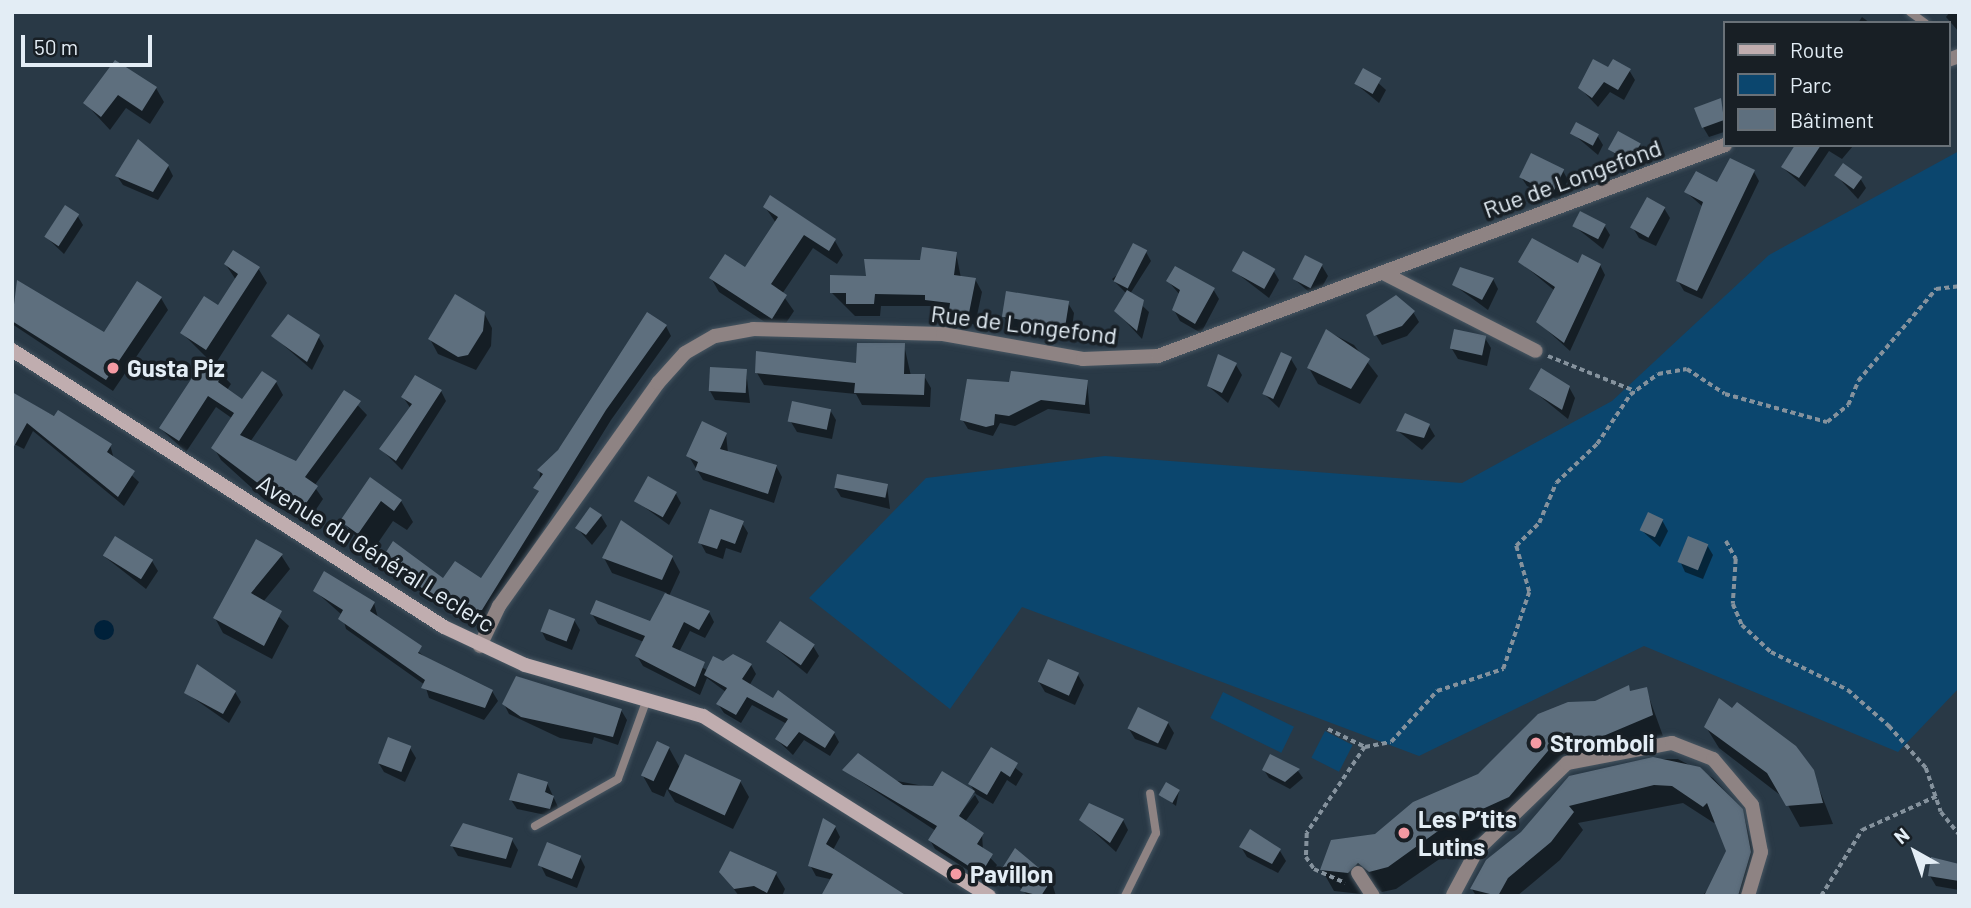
<!DOCTYPE html>
<html>
<head>
<meta charset="utf-8">
<style>
	body { margin:0 }
	#map { position:relative; width:1971px; height:908px; overflow:hidden; background:#293946; font-family:Barlow,sans-serif }
	div>[style] { position:absolute }
	.green>* { inset:0; background:#0b466e; transform-origin:0 0 }
	.water>* { inset:0; background:#00213a }
	.round { border-radius:50% }
	.shadow>* { inset:0; background:#0007 }
	.building>* { inset:0; background:#5e6f7e; transform-origin:0 0 }
	.path>* { height:3.5px; margin-top:-1.75px; transform-origin:0; background:repeating-linear-gradient(90deg,#85929d 0 5px,transparent 0 8.5px) }
	.roads { filter:drop-shadow(0 0 2px #475662) drop-shadow(0 0 2px #475662) }
	.service>* { height:8px; margin:-4px; padding:0 4px; transform-origin:4px; border-radius:4px; background:#8e8383 }
	.minor>* { height:14px; margin:-7px; padding:0 7px; transform-origin:7px; border-radius:7px; background:#8e8383 }
	.secondary>* { height:14px; margin:-7px; padding:0 7px; transform-origin:7px; border-radius:7px; background:#c0adaf }
	.dots>* { width:19px; height:19px; translate:-50% -50%; box-sizing:border-box; border:4px solid #181f25; border-radius:50% }
	span { translate:-50% -50%; white-space:nowrap; text-align:center; line-height:1.15; -webkit-text-stroke:7px #181f25; paint-order:stroke }
	.street-label { font-size:24px; color:#e3edf5 }
	.poi-label { font-size:24px; color:#e3edf5; font-weight:700 }
	.left { translate:0 -50%; text-align:left }
	.frame { position:absolute; inset:0; border:14px solid #e3edf5; pointer-events:none }
	.legend { position:absolute; left:1723px; top:21px; width:228px; height:126px; box-sizing:border-box; background:#181f25; border:2px solid #697178; margin:0; padding:9px 12px; list-style:none; font-size:21px; color:#e3edf5 }
	.legend li { display:flex; align-items:center; gap:14px; height:35px }
	.legend b { width:35px; border:2px solid #697178 }
	.north { position:absolute; left:1880px; top:817px; width:70px; height:70px; -webkit-text-stroke:5px #181f25; paint-order:stroke; rotate:320deg; font-size:19px; font-weight:700; line-height:28px; text-align:center; color:#e3edf5 }
	.north::after { content:''; display:block; margin:auto; width:24px; height:32px; background:#e3edf5; clip-path:polygon(50% 0,100% 100%,50% 72%,0 100%) }
	.scale { position:absolute; left:21px; top:35px; width:131px; height:32px; box-sizing:border-box; border:4px solid #e3edf5; border-top:0; padding-left:9px; font-size:21px; line-height:24px; white-space:nowrap; color:#e3edf5; -webkit-text-stroke:5px #181f25; paint-order:stroke }
</style>
</head>
<body>
<div id="map">
	<div class="green">
		<i style="clip-path:polygon(1959px 151px,1959px 688px,1898px 752px,1644px 646px,1419px 756px,1022px 607px,950px 709px,809px 598px,926px 478px,1105px 456px,1462px 483px,1612px 401px,1769px 255px)"></i>
		<i style="left:1223px;top:692px;width:79px;height:29px;rotate:26deg"></i>
		<i style="left:1325px;top:731px;width:31px;height:30px;rotate:27deg"></i>
	</div>
	<div class="water">
		<i class="round" style="left:94px;top:620px;width:20px;height:20px"></i>
	</div>
	<div class="shadow">
		<i style="clip-path:polygon(1950px 12px,1959px 12px,1959px 32px,1946px 17px)"></i>
		<i style="clip-path:polygon(1862px 17px,1870px 23px,1858px 23px)"></i>
		<i style="clip-path:polygon(115px 63px,156px 88px,164px 102px,150px 124px,126px 108px,110px 130px,85px 103px)"></i>
		<i style="clip-path:polygon(1609px 69px,1629px 70px,1635px 80px,1624px 100px,1610px 92px,1598px 107px,1580px 88px)"></i>
		<i style="clip-path:polygon(1364px 70px,1386px 90px,1379px 103px,1356px 84px)"></i>
		<i style="clip-path:polygon(1720px 100px,1724px 132px,1709px 137px,1703px 127px)"></i>
		<i style="clip-path:polygon(1572px 133px,1597px 135px,1603px 145px,1598px 155px)"></i>
		<i style="clip-path:polygon(1640px 145px,1646px 155px,1638px 171px,1610px 150px)"></i>
		<i style="clip-path:polygon(1798px 145px,1853px 146px,1842px 159px,1829px 151px,1805px 187px,1783px 168px)"></i>
		<i style="clip-path:polygon(168px 166px,173px 176px,158px 200px,123px 185px,117px 176px)"></i>
		<i style="clip-path:polygon(1563px 171px,1568px 180px,1559px 200px,1527px 186px,1521px 177px)"></i>
		<i style="clip-path:polygon(1754px 172px,1759px 181px,1702px 299px,1684px 291px,1678px 281px,1703px 207px,1686px 192px)"></i>
		<i style="clip-path:polygon(1836px 175px,1860px 178px,1866px 188px,1858px 199px)"></i>
		<i style="clip-path:polygon(765px 207px,835px 241px,843px 255px,837px 264px,813px 248px,782px 294px,794px 311px,780px 332px,719px 292px,711px 278px,745px 270px,776px 223px)"></i>
		<i style="clip-path:polygon(1664px 208px,1670px 218px,1656px 246px,1639px 238px,1633px 228px)"></i>
		<i style="clip-path:polygon(77px 215px,83px 225px,64px 254px,46px 237px)"></i>
		<i style="clip-path:polygon(1604px 225px,1610px 235px,1603px 249px,1574px 226px)"></i>
		<i style="clip-path:polygon(1146px 252px,1151px 261px,1130px 294px,1149px 312px,1142px 339px,1116px 311px,1127px 294px,1112px 279px)"></i>
		<i style="clip-path:polygon(956px 253px,961px 278px,975px 279px,982px 292px,975px 325px,931px 306px,881px 306px,880px 316px,855px 316px,832px 293px)"></i>
		<i style="clip-path:polygon(1520px 262px,1600px 265px,1605px 275px,1570px 351px,1538px 322px,1555px 291px)"></i>
		<i style="clip-path:polygon(226px 265px,258px 268px,267px 283px,214px 366px,231px 384px,227px 390px,243px 401px,276px 382px,283px 395px,250px 442px,296px 464px,345px 392px,367px 415px,314px 486px,323px 499px,307px 523px,265px 500px,221px 460px,214px 448px,233px 419px,216px 407px,186px 452px,161px 429px,207px 358px,182px 333px,218px 307px,236px 280px)"></i>
		<i style="clip-path:polygon(1322px 266px,1328px 276px,1316px 298px,1294px 279px)"></i>
		<i style="clip-path:polygon(1273px 270px,1279px 280px,1269px 298px,1234px 271px)"></i>
		<i style="clip-path:polygon(1493px 279px,1498px 289px,1488px 310px,1454px 285px)"></i>
		<i style="clip-path:polygon(1168px 281px,1213px 289px,1219px 299px,1201px 333px,1180px 321px,1174px 310px,1180px 295px)"></i>
		<i style="clip-path:polygon(18px 283px,105px 335px,161px 298px,168px 310px,113px 391px,12px 324px)"></i>
		<i style="clip-path:polygon(1068px 303px,1074px 313px,1071px 335px,1010px 327px,1004px 317px)"></i>
		<i style="clip-path:polygon(1413px 312px,1419px 322px,1407px 336px,1382px 345px,1376px 335px)"></i>
		<i style="clip-path:polygon(484px 313px,492px 328px,491px 346px,476px 370px,438px 354px,430px 339px)"></i>
		<i style="clip-path:polygon(666px 326px,671px 336px,611px 420px,488px 619px,464px 621px,388px 570px,383px 560px,443px 581px,482px 581px,539px 494px,540px 471px)"></i>
		<i style="clip-path:polygon(1327px 331px,1354px 345px,1378px 376px,1360px 404px,1318px 384px,1309px 368px)"></i>
		<i style="clip-path:polygon(273px 336px,318px 336px,324px 346px,312px 370px)"></i>
		<i style="clip-path:polygon(1485px 338px,1491px 348px,1487px 366px,1458px 359px,1452px 349px)"></i>
		<i style="clip-path:polygon(904px 345px,911px 376px,924px 376px,931px 388px,930px 407px,862px 405px,856px 394px,764px 385px,757px 373px,857px 365px)"></i>
		<i style="clip-path:polygon(1291px 359px,1297px 369px,1279px 408px,1263px 393px)"></i>
		<i style="clip-path:polygon(1236px 365px,1242px 375px,1228px 403px,1208px 386px)"></i>
		<i style="clip-path:polygon(746px 371px,750px 403px,715px 400px,710px 391px)"></i>
		<i style="clip-path:polygon(1087px 381px,1090px 414px,1048px 409px,1015px 426px,1000px 423px,993px 436px,968px 429px,962px 419px,1011px 384px)"></i>
		<i style="clip-path:polygon(1569px 387px,1575px 398px,1568px 419px,1531px 389px)"></i>
		<i style="clip-path:polygon(441px 391px,446px 401px,402px 470px,381px 449px,411px 409px,403px 397px)"></i>
		<i style="clip-path:polygon(12px 394px,110px 445px,114px 459px,139px 482px,124px 506px,33px 431px,24px 449px,12px 443px)"></i>
		<i style="clip-path:polygon(830px 410px,836px 420px,832px 439px,797px 432px,791px 422px)"></i>
		<i style="clip-path:polygon(1429px 426px,1435px 436px,1422px 450px,1398px 431px)"></i>
		<i style="clip-path:polygon(726px 434px,728px 453px,776px 466px,782px 477px,774px 503px,703px 480px,688px 455px)"></i>
		<i style="clip-path:polygon(371px 480px,401px 501px,413px 522px,407px 530px,393px 521px,371px 553px,342px 521px)"></i>
		<i style="clip-path:polygon(887px 486px,890px 509px,841px 497px,835px 487px)"></i>
		<i style="clip-path:polygon(676px 494px,681px 503px,669px 525px,636px 501px)"></i>
		<i style="clip-path:polygon(601px 516px,607px 526px,592px 545px,577px 528px)"></i>
		<i style="clip-path:polygon(1662px 520px,1668px 531px,1660px 547px,1641px 530px)"></i>
		<i style="clip-path:polygon(742px 523px,748px 533px,741px 553px,726px 548px,723px 559px,706px 553px,700px 542px)"></i>
		<i style="clip-path:polygon(1707px 545px,1713px 555px,1703px 579px,1685px 572px,1680px 561px)"></i>
		<i style="clip-path:polygon(281px 555px,290px 569px,263px 602px,289px 626px,272px 659px,223px 633px,215px 618px)"></i>
		<i style="clip-path:polygon(105px 557px,152px 561px,158px 571px,146px 589px)"></i>
		<i style="clip-path:polygon(672px 557px,680px 572px,669px 596px,709px 612px,714px 622px,705px 638px,690px 631px,679px 652px,708px 671px,723px 663px,751px 665px,756px 674px,749px 686px,834px 733px,839px 742px,830px 756px,804px 740px,793px 755px,777px 740px,787px 724px,752px 705px,741px 723px,724px 713px,718px 704px,726px 692px,707px 678px,700px 695px,643px 666px,637px 656px,644px 642px,598px 624px,592px 614px,651px 623px,667px 593px,612px 573px,604px 558px)"></i>
		<i style="clip-path:polygon(315px 591px,374px 603px,378px 618px,426px 658px,492px 691px,498px 701px,484px 720px,429px 698px,425px 685px,346px 629px,342px 615px)"></i>
		<i style="clip-path:polygon(574px 620px,580px 630px,572px 650px,546px 640px,541px 630px)"></i>
		<i style="clip-path:polygon(768px 642px,813px 646px,819px 656px,807px 674px)"></i>
		<i style="clip-path:polygon(1078px 675px,1084px 685px,1075px 705px,1045px 692px,1039px 682px)"></i>
		<i style="clip-path:polygon(517px 678px,621px 710px,627px 720px,618px 745px,594px 737px,592px 744px,560px 738px,509px 714px,504px 704px)"></i>
		<i style="clip-path:polygon(1628px 687px,1631px 693px,1646px 689px,1663px 736px,1613px 757px,1565px 766px,1521px 818px,1457px 847px,1396px 889px,1382px 892px,1371px 883px,1361px 894px,1334px 891px,1322px 870px,1332px 841px,1376px 835px)"></i>
		<i style="clip-path:polygon(235px 692px,241px 702px,229px 723px,186px 693px)"></i>
		<i style="clip-path:polygon(1168px 723px,1174px 733px,1166px 750px,1135px 739px,1129px 729px)"></i>
		<i style="clip-path:polygon(1706px 727px,1812px 771px,1833px 824px,1800px 827px,1784px 798px,1719px 748px)"></i>
		<i style="clip-path:polygon(410px 748px,416px 758px,405px 782px,384px 772px,378px 762px)"></i>
		<i style="clip-path:polygon(669px 748px,679px 766px,740px 781px,749px 797px,733px 829px,675px 802px,667px 789px,664px 797px,652px 792px,643px 776px)"></i>
		<i style="clip-path:polygon(991px 749px,1023px 774px,1016px 786px,1007px 780px,993px 804px,974px 793px,971px 795px,953px 822px,975px 795px,979px 802px,965px 822px,982px 834px,983px 850px,997px 865px,986px 882px,935px 849px,930px 840px,936px 831px,845px 771px,934px 788px,942px 774px,976px 794px,970px 784px)"></i>
		<i style="clip-path:polygon(1271px 757px,1298px 771px,1303px 778px,1290px 789px,1269px 778px,1264px 770px)"></i>
		<i style="clip-path:polygon(1648px 759px,1678px 759px,1713px 778px,1742px 810px,1760px 870px,1751px 896px,1702px 896px,1719px 878px,1728px 851px,1719px 819px,1714px 823px,1683px 803px,1578px 823px,1583px 830px,1560px 860px,1517px 896px,1476px 896px,1472px 889px,1570px 778px)"></i>
		<i style="clip-path:polygon(547px 783px,558px 807px,555px 817px,517px 809px,511px 800px)"></i>
		<i style="clip-path:polygon(1179px 791px,1176px 806px,1161px 795px)"></i>
		<i style="clip-path:polygon(1081px 820px,1123px 820px,1128px 830px,1116px 852px)"></i>
		<i style="clip-path:polygon(835px 827px,840px 837px,833px 850px,905px 896px,816px 876px,810px 865px)"></i>
		<i style="clip-path:polygon(1251px 831px,1280px 851px,1286px 861px,1278px 873px,1247px 857px,1241px 847px)"></i>
		<i style="clip-path:polygon(512px 840px,518px 850px,511px 868px,458px 856px,452px 846px)"></i>
		<i style="clip-path:polygon(580px 857px,585px 867px,577px 888px,546px 876px,541px 866px)"></i>
		<i style="clip-path:polygon(1959px 867px,1959px 890px,1936px 886px,1930px 876px)"></i>
		<i style="clip-path:polygon(1003px 870px,1051px 880px,1056px 896px,1028px 896px)"></i>
		<i style="clip-path:polygon(721px 872px,776px 874px,785px 889px,782px 896px,739px 896px)"></i>
	</div>
	<div class="building">
		<i style="clip-path:polygon(1593px 59px,1608px 67px,1613px 59px,1631px 69px,1618px 90px,1604px 82px,1592px 98px,1578px 88px)"></i>
		<i style="clip-path:polygon(115px 60px,157px 87px,142px 111px,118px 95px,101px 117px,83px 103px)"></i>
		<i style="left:1363px;top:68px;width:21px;height:18px;rotate:29deg"></i>
		<i style="clip-path:polygon(1721px 98px,1724px 120px,1702px 128px,1694px 108px)"></i>
		<i style="left:1576px;top:122px;width:26px;height:13px;rotate:28deg"></i>
		<i style="left:1618px;top:131px;width:26px;height:21px;rotate:29deg"></i>
		<i style="clip-path:polygon(138px 139px,169px 165px,153px 192px,115px 176px)"></i>
		<i style="clip-path:polygon(1795px 145px,1821px 145px,1799px 178px,1781px 167px)"></i>
		<i style="left:1531px;top:153px;width:37px;height:27px;rotate:26deg"></i>
		<i style="clip-path:polygon(1730px 158px,1755px 170px,1697px 291px,1676px 281px,1703px 202px,1684px 192px,1696px 171px,1717px 182px)"></i>
		<i style="left:1843px;top:163px;width:24px;height:15px;rotate:36deg"></i>
		<i style="clip-path:polygon(770px 195px,836px 239px,829px 251px,804px 235px,771px 284px,787px 295px,772px 319px,709px 278px,725px 254px,745px 267px,778px 217px,763px 207px)"></i>
		<i style="left:1647px;top:197px;width:21px;height:35px;rotate:29deg"></i>
		<i style="left:65px;top:205px;width:17px;height:38px;rotate:33deg"></i>
		<i style="left:1580px;top:211px;width:29px;height:17px;rotate:27deg"></i>
		<i style="clip-path:polygon(1532px 238px,1578px 263px,1582px 254px,1601px 264px,1564px 343px,1536px 322px,1555px 287px,1518px 262px)"></i>
		<i style="left:1133px;top:243px;width:16px;height:43px;rotate:27deg"></i>
		<i style="clip-path:polygon(922px 247px,957px 252px,954px 275px,976px 278px,969px 313px,949px 311px,950px 303px,925px 300px,925px 295px,875px 294px,874px 304px,846px 304px,846px 293px,830px 293px,830px 275px,866px 276px,864px 259px,920px 260px)"></i>
		<i style="clip-path:polygon(233px 250px,260px 267px,206px 350px,180px 333px,204px 296px,218px 305px,238px 274px,224px 264px)"></i>
		<i style="left:1243px;top:251px;width:37px;height:23px;rotate:29deg"></i>
		<i style="left:1305px;top:255px;width:20px;height:27px;rotate:27deg"></i>
		<i style="clip-path:polygon(1175px 266px,1215px 288px,1195px 324px,1172px 310px,1180px 290px,1166px 281px)"></i>
		<i style="clip-path:polygon(1460px 267px,1494px 278px,1482px 300px,1452px 285px)"></i>
		<i style="clip-path:polygon(17px 280px,104px 332px,137px 281px,162px 297px,106px 380px,12px 321px)"></i>
		<i style="clip-path:polygon(1127px 290px,1144px 300px,1137px 331px,1114px 311px)"></i>
		<i style="left:1006px;top:291px;width:64px;height:26px;rotate:9deg"></i>
		<i style="clip-path:polygon(455px 294px,485px 312px,483px 331px,468px 355px,458px 357px,428px 339px)"></i>
		<i style="clip-path:polygon(1396px 295px,1415px 311px,1402px 326px,1374px 336px,1366px 315px)"></i>
		<i style="clip-path:polygon(647px 312px,667px 325px,606px 410px,482px 610px,457px 612px,381px 560px,393px 541px,443px 578px,455px 561px,481px 578px,539px 491px,533px 488px,543px 474px,537px 470px,558px 450px)"></i>
		<i style="clip-path:polygon(288px 314px,320px 335px,307px 362px,271px 336px)"></i>
		<i style="clip-path:polygon(1326px 329px,1370px 359px,1351px 389px,1307px 368px)"></i>
		<i style="left:1454px;top:329px;width:33px;height:20px;rotate:12deg"></i>
		<i style="clip-path:polygon(857px 343px,905px 343px,904px 374px,925px 374px,924px 395px,854px 393px,855px 383px,755px 373px,756px 351px,856px 363px)"></i>
		<i style="left:1281px;top:352px;width:12px;height:46px;rotate:24deg"></i>
		<i style="clip-path:polygon(1218px 354px,1237px 363px,1222px 393px,1207px 386px)"></i>
		<i style="clip-path:polygon(205px 358px,225px 371px,218px 382px,242px 399px,262px 371px,277px 381px,240px 435px,296px 461px,344px 390px,361px 401px,305px 477px,318px 486px,300px 512px,256px 488px,259px 484px,211px 448px,234px 413px,208px 396px,179px 441px,159px 428px)"></i>
		<i style="left:710px;top:367px;width:37px;height:24px;rotate:3deg"></i>
		<i style="clip-path:polygon(1541px 368px,1570px 386px,1562px 410px,1529px 389px)"></i>
		<i style="clip-path:polygon(1011px 371px,1088px 380px,1085px 405px,1041px 400px,1009px 416px,995px 414px,994px 425px,986px 427px,960px 420px,967px 379px,1009px 382px)"></i>
		<i style="clip-path:polygon(415px 375px,442px 390px,396px 461px,379px 449px,412px 404px,401px 397px)"></i>
		<i style="clip-path:polygon(12px 392px,54px 416px,58px 410px,112px 444px,107px 452px,135px 471px,118px 497px,27px 423px,12px 450px)"></i>
		<i style="left:792px;top:401px;width:40px;height:21px;rotate:12deg"></i>
		<i style="clip-path:polygon(1405px 413px,1430px 424px,1424px 438px,1396px 431px)"></i>
		<i style="clip-path:polygon(702px 421px,727px 433px,720px 449px,777px 465px,768px 494px,695px 470px,698px 462px,686px 456px)"></i>
		<i style="left:837px;top:474px;width:52px;height:14px;rotate:11deg"></i>
		<i style="left:648px;top:476px;width:33px;height:29px;rotate:29deg"></i>
		<i style="clip-path:polygon(370px 477px,402px 500px,394px 511px,381px 501px,358px 534px,340px 521px)"></i>
		<i style="clip-path:polygon(590px 507px,602px 515px,586px 535px,575px 528px)"></i>
		<i style="clip-path:polygon(710px 509px,744px 521px,735px 544px,721px 539px,717px 549px,698px 543px)"></i>
		<i style="left:1648px;top:512px;width:17px;height:20px;rotate:25deg"></i>
		<i style="clip-path:polygon(621px 520px,673px 556px,662px 580px,602px 558px)"></i>
		<i style="left:115px;top:536px;width:45px;height:23px;rotate:32deg"></i>
		<i style="left:1688px;top:536px;width:22px;height:28px;rotate:22deg"></i>
		<i style="clip-path:polygon(256px 539px,283px 554px,251px 593px,282px 611px,264px 646px,213px 618px)"></i>
		<i style="clip-path:polygon(324px 571px,375px 602px,370px 611px,422px 646px,418px 653px,493px 690px,485px 708px,421px 688px,425px 680px,338px 619px,343px 610px,313px 591px)"></i>
		<i style="clip-path:polygon(665px 593px,710px 611px,699px 630px,684px 622px,672px 647px,705px 662px,695px 687px,635px 656px,645px 636px,590px 614px,596px 600px,650px 621px)"></i>
		<i style="left:549px;top:609px;width:28px;height:24px;rotate:21deg"></i>
		<i style="left:780px;top:621px;width:42px;height:25px;rotate:34deg"></i>
		<i style="clip-path:polygon(733px 654px,752px 664px,742px 679px,773px 698px,778px 690px,835px 732px,825px 748px,799px 732px,787px 747px,775px 739px,788px 719px,747px 697px,736px 715px,716px 704px,727px 688px,704px 675px,713px 656px,723px 661px)"></i>
		<i style="left:1048px;top:659px;width:34px;height:25px;rotate:24deg"></i>
		<i style="clip-path:polygon(197px 664px,236px 691px,223px 714px,184px 693px)"></i>
		<i style="clip-path:polygon(516px 676px,622px 709px,613px 737px,521px 717px,502px 704px)"></i>
		<i style="clip-path:polygon(1629px 685px,1630px 691px,1647px 687px,1653px 715px,1601px 737px,1553px 745px,1509px 797px,1445px 826px,1388px 867px,1369px 872px,1358px 863px,1348px 873px,1320px 870px,1331px 840px,1375px 834px,1413px 802px,1478px 774px,1538px 714px,1568px 702px,1595px 701px)"></i>
		<i style="clip-path:polygon(1719px 698px,1732px 708px,1737px 702px,1796px 746px,1814px 770px,1823px 803px,1786px 806px,1767px 773px,1704px 727px)"></i>
		<i style="left:1138px;top:707px;width:34px;height:24px;rotate:26deg"></i>
		<i style="left:388px;top:737px;width:25px;height:28px;rotate:21deg"></i>
		<i style="left:657px;top:741px;width:14px;height:38px;rotate:25deg"></i>
		<i style="clip-path:polygon(991px 747px,1018px 763px,1010px 777px,1001px 771px,987px 795px,968px 784px)"></i>
		<i style="clip-path:polygon(858px 753px,903px 785px,933px 786px,942px 771px,975px 791px,959px 816px,984px 833px,977px 844px,993px 854px,981px 874px,928px 840px,937px 826px,842px 770px)"></i>
		<i style="left:685px;top:754px;width:62px;height:39px;rotate:25deg"></i>
		<i style="clip-path:polygon(1270px 754px,1300px 769px,1285px 782px,1262px 770px)"></i>
		<i style="clip-path:polygon(1653px 757px,1700px 767px,1743px 809px,1751px 852px,1738px 896px,1704px 896px,1726px 851px,1707px 803px,1703px 807px,1672px 786px,1654px 785px,1569px 806px,1574px 812px,1551px 842px,1508px 878px,1498px 896px,1470px 889px,1486px 860px,1521px 832px,1569px 776px)"></i>
		<i style="clip-path:polygon(518px 773px,548px 782px,545px 792px,554px 796px,550px 809px,509px 800px)"></i>
		<i style="left:1166px;top:782px;width:16px;height:15px;rotate:30deg"></i>
		<i style="clip-path:polygon(1089px 803px,1124px 819px,1110px 843px,1079px 820px)"></i>
		<i style="clip-path:polygon(823px 818px,836px 826px,826px 844px,907px 896px,821px 896px,833px 874px,808px 866px)"></i>
		<i style="clip-path:polygon(463px 823px,513px 838px,506px 859px,450px 846px)"></i>
		<i style="clip-path:polygon(1250px 829px,1281px 849px,1272px 864px,1239px 847px)"></i>
		<i style="left:547px;top:842px;width:37px;height:25px;rotate:22deg"></i>
		<i style="clip-path:polygon(1015px 848px,1052px 879px,1041px 896px,1020px 891px,1024px 884px,1001px 870px)"></i>
		<i style="clip-path:polygon(730px 851px,777px 872px,767px 893px,754px 886px,734px 889px,719px 872px)"></i>
		<i style="clip-path:polygon(1931px 857px,1959px 864px,1959px 881px,1928px 876px)"></i>
	</div>
	<div class="path">
		<i style="left:1548px;top:356px;width:94px;rotate:21.9deg"></i>
		<i style="left:1726px;top:541px;width:21px;rotate:61deg"></i>
		<i style="left:1736px;top:559px;width:45px;rotate:93.8deg"></i>
		<i style="left:1733px;top:604px;width:23px;rotate:67deg"></i>
		<i style="left:1742px;top:625px;width:40px;rotate:43deg"></i>
		<i style="left:1771px;top:652px;width:86px;rotate:26.3deg"></i>
		<i style="left:1848px;top:690px;width:55px;rotate:41.3deg"></i>
		<i style="left:1889px;top:726px;width:56px;rotate:48.6deg"></i>
		<i style="left:1926px;top:768px;width:46px;rotate:71.2deg"></i>
		<i style="left:1941px;top:812px;width:28px;rotate:51deg"></i>
		<i style="left:1328px;top:729px;width:41px;rotate:25.9deg"></i>
		<i style="left:1365px;top:747px;width:104px;rotate:124deg"></i>
		<i style="left:1307px;top:833px;width:24px;rotate:92deg"></i>
		<i style="left:1306px;top:857px;width:14px;rotate:56deg"></i>
		<i style="left:1314px;top:869px;width:34px;rotate:24deg"></i>
		<i style="left:1365px;top:747px;width:26px;rotate:-11deg"></i>
		<i style="left:1391px;top:742px;width:69px;rotate:-48deg"></i>
		<i style="left:1437px;top:691px;width:70px;rotate:-18.4deg"></i>
		<i style="left:1503px;top:669px;width:81px;rotate:-71.3deg"></i>
		<i style="left:1529px;top:592px;width:48px;rotate:-105.8deg"></i>
		<i style="left:1516px;top:546px;width:33px;rotate:-45deg"></i>
		<i style="left:1539px;top:523px;width:43px;rotate:-67deg"></i>
		<i style="left:1556px;top:483px;width:57px;rotate:-43.6deg"></i>
		<i style="left:1597px;top:444px;width:59px;rotate:-56deg"></i>
		<i style="left:1630px;top:395px;width:35px;rotate:-37deg"></i>
		<i style="left:1658px;top:374px;width:29px;rotate:-10deg"></i>
		<i style="left:1687px;top:369px;width:45px;rotate:33.3deg"></i>
		<i style="left:1725px;top:394px;width:106px;rotate:15.4deg"></i>
		<i style="left:1827px;top:422px;width:27px;rotate:-39deg"></i>
		<i style="left:1848px;top:405px;width:26px;rotate:-67deg"></i>
		<i style="left:1858px;top:381px;width:121px;rotate:-49.7deg"></i>
		<i style="left:1936px;top:289px;width:23px;rotate:-7deg"></i>
		<i style="left:1821px;top:896px;width:78px;rotate:-58.2deg"></i>
		<i style="left:1862px;top:830px;width:82px;rotate:-24.4deg"></i>
	</div>
	<div class="roads">
		<div class="service">
			<i style="left:1910px;top:12px;width:19px;rotate:36deg"></i>
			<i style="left:535px;top:826px;width:95px;rotate:-29.5deg"></i>
			<i style="left:618px;top:779px;width:85px;rotate:-70.1deg"></i>
			<i style="left:1125px;top:896px;width:70px;rotate:-63.8deg"></i>
			<i style="left:1156px;top:833px;width:40px;rotate:-98.5deg"></i>
		</div>
		<div class="minor">
			<i style="left:1948px;top:60px;width:12px;rotate:-20deg"></i>
			<i style="left:1385px;top:274px;width:169px;rotate:27deg"></i>
			<i style="left:480px;top:646px;width:44px;rotate:-64.6deg"></i>
			<i style="left:499px;top:606px;width:274px;rotate:-54.5deg"></i>
			<i style="left:658px;top:383px;width:40px;rotate:-48deg"></i>
			<i style="left:685px;top:353px;width:34px;rotate:-30deg"></i>
			<i style="left:715px;top:336px;width:39px;rotate:-10deg"></i>
			<i style="left:753px;top:329px;width:190px;rotate:1.5deg"></i>
			<i style="left:943px;top:334px;width:142px;rotate:10.1deg"></i>
			<i style="left:1083px;top:359px;width:75px;rotate:-2.3deg"></i>
			<i style="left:1158px;top:356px;width:605px;rotate:-20.41deg"></i>
			<i style="left:1358px;top:873px;width:27px;rotate:57deg"></i>
			<i style="left:1453px;top:895px;width:51px;rotate:-61.9deg"></i>
			<i style="left:1477px;top:850px;width:125px;rotate:-44deg"></i>
			<i style="left:1567px;top:763px;width:107px;rotate:-10.8deg"></i>
			<i style="left:1672px;top:743px;width:44px;rotate:21.3deg"></i>
			<i style="left:1713px;top:759px;width:60px;rotate:49.7deg"></i>
			<i style="left:1752px;top:805px;width:48px;rotate:79.2deg"></i>
			<i style="left:1761px;top:852px;width:46px;rotate:106.5deg"></i>
		</div>
		<div class="secondary">
			<i style="left:12px;top:350px;width:513px;rotate:32.67deg"></i>
			<i style="left:444px;top:627px;width:89px;rotate:25.1deg"></i>
			<i style="left:525px;top:665px;width:185px;rotate:16deg"></i>
			<i style="left:703px;top:716px;width:338px;rotate:32.2deg"></i>
		</div>
	</div>
	<div class="dots">
		<i style="left:113px;top:368px;background:#f49aa3"></i>
		<i style="left:1536px;top:743px;background:#f49aa3"></i>
		<i style="left:1404px;top:833px;background:#f49aa3"></i>
		<i style="left:956px;top:874px;background:#f49aa3"></i>
	</div>
	<div class="street-label">
		<span style="left:1572px;top:178px;rotate:-20deg">Rue de Longefond</span>
		<span style="left:1024px;top:324px;rotate:7deg">Rue de Longefond</span>
		<span style="left:376px;top:553px;rotate:32deg">Avenue du Général Leclerc</span>
	</div>
	<div class="poi-label">
		<span class="left" style="left:127px;top:368px">Gusta Piz</span>
		<span class="left" style="left:1550px;top:743px">Stromboli</span>
		<span class="left" style="left:1418px;top:833px">Les P’tits<br>Lutins</span>
		<span class="left" style="left:970px;top:874px">Pavillon</span>
	</div>
	<div class="frame"></div>
	<ul class="legend">
	<li><b style="height:9px;background:#c0adaf"></b>Route</li>
	<li><b style="height:19px;background:#0b466e"></b>Parc</li>
	<li><b style="height:19px;background:#5e6f7e"></b>Bâtiment</li>
	</ul>
	<div class="north">N</div>
	<div class="scale">50 m</div>
</div>
</body>
</html>
